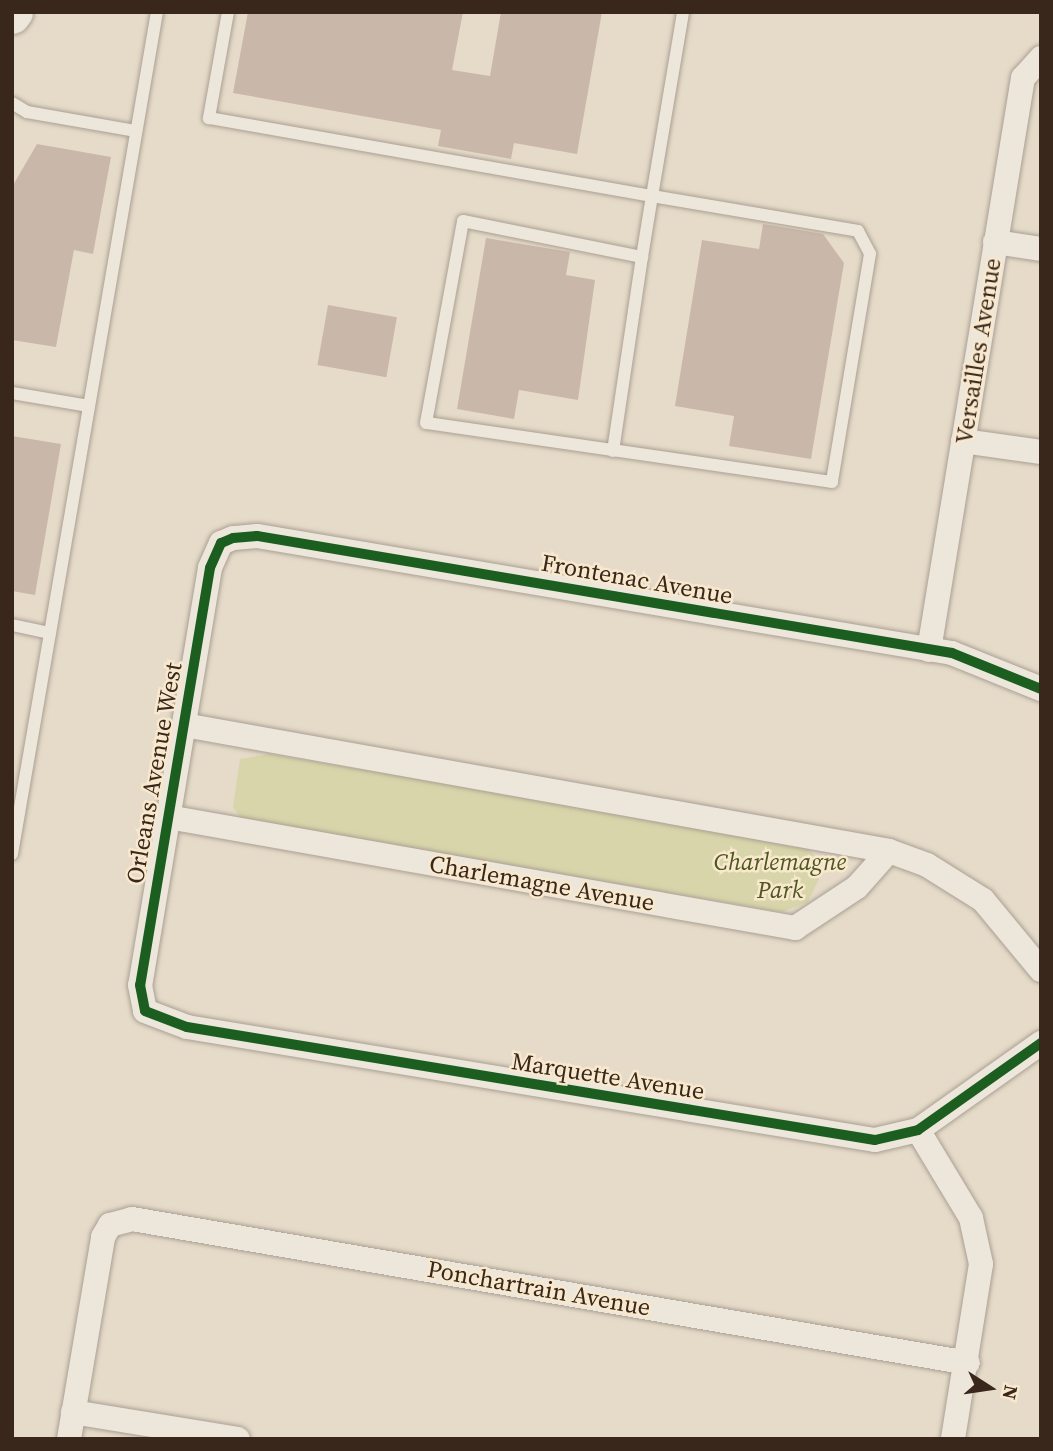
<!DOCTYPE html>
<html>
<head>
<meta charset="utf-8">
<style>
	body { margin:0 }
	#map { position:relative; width:1053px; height:1451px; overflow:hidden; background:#e6dbc9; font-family:"Source Serif 4",serif }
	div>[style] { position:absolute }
	.green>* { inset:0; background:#d9d5aa }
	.building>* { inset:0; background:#c9b8aa; transform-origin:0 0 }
	.roads { filter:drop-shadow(0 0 2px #aaa093) drop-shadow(0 0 2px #aaa093) }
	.lane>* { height:12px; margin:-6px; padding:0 6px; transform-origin:6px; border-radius:6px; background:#ede6db }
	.street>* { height:24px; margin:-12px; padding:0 12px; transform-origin:12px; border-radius:12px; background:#ede6db }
	.secondary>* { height:35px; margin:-17.5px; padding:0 17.5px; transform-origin:17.5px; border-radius:17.5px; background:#ede6db }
	.cycleway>* { height:10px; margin:-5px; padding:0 5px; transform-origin:5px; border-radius:5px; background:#1b5e20 }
	span { translate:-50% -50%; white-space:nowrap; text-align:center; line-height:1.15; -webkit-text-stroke:5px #f8e8cd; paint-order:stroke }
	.street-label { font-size:24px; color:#39271b }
	.park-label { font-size:24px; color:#4d571f; font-style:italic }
	.frame { position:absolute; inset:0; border:14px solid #39271b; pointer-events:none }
	.north { position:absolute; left:955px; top:1353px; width:70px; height:70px; -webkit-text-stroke:5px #f8e8cd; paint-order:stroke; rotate:102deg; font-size:19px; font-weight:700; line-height:28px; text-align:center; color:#39271b }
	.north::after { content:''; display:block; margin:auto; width:24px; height:32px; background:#39271b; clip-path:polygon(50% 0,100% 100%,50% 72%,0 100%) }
</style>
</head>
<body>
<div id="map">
	<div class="green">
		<i style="clip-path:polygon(269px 754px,801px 842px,816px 857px,819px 879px,808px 902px,782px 912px,244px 822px,233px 807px,240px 759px)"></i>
	</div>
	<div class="building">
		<i style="clip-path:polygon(248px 12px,463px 12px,452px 70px,490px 76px,501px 12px,602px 12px,577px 154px,514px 143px,511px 159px,438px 146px,441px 130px,233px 93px)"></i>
		<i style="clip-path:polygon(37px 144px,111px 157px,93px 254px,74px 250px,56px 347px,12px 340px,12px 187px)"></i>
		<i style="clip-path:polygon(763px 224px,823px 234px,844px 263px,811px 459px,729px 446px,734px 416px,675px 406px,702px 240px,759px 249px)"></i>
		<i style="clip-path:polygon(486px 238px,570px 252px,566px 275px,595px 280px,578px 400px,519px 390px,514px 419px,457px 409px)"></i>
		<i style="left:328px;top:305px;width:70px;height:61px;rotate:10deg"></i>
		<i style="clip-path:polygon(12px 436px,61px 444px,35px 595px,12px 591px)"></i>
	</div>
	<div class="roads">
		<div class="lane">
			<i style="left:228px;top:12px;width:108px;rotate:100.2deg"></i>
			<i style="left:209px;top:118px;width:450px;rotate:10deg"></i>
			<i style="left:652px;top:196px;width:187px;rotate:-80.4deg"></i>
			<i style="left:12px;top:103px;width:17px;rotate:31deg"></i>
			<i style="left:27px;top:112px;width:111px;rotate:9.9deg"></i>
			<i style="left:652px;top:196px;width:209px;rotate:9.6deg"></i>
			<i style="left:858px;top:231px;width:26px;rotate:62deg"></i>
			<i style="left:870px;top:254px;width:231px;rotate:99.5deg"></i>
			<i style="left:832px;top:482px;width:410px;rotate:-171.7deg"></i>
			<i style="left:426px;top:423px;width:205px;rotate:-79.6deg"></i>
			<i style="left:463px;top:221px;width:183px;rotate:11.4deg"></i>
			<i style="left:642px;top:257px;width:62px;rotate:-80.7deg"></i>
			<i style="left:12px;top:393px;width:78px;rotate:9.6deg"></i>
			<i style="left:613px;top:451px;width:196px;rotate:-81.5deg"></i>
			<i style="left:12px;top:625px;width:39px;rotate:12deg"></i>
			<i style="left:12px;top:854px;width:854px;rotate:-80.23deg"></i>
		</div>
		<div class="street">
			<i style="left:995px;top:242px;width:47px;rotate:8.7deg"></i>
			<i style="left:963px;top:441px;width:79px;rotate:8deg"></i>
			<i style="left:929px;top:650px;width:580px;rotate:-80.67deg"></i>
			<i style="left:1023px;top:78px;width:27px;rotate:-48deg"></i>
			<i style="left:1041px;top:689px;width:96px;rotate:-158deg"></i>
			<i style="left:952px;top:653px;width:705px;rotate:-170.44deg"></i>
			<i style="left:257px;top:536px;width:24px;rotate:175deg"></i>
			<i style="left:233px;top:538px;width:13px;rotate:157deg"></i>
			<i style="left:221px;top:543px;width:27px;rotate:114deg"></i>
			<i style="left:210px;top:568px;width:423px;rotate:99.5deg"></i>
			<i style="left:140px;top:985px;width:26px;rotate:79deg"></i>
			<i style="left:145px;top:1011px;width:45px;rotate:20.9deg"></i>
			<i style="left:187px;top:1027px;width:697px;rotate:9.33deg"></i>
			<i style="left:875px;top:1140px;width:44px;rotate:-13.1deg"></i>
			<i style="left:918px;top:1130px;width:151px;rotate:-35.3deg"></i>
			<i style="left:184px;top:725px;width:716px;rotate:10.13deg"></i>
			<i style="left:889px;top:851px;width:40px;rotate:20.2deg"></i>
			<i style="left:927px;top:865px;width:66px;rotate:32deg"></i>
			<i style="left:983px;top:900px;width:91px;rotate:50.4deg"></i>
			<i style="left:168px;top:817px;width:637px;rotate:10.04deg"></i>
			<i style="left:795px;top:928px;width:74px;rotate:-33.5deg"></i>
			<i style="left:857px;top:887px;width:48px;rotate:-48.4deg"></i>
			<i style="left:918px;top:1130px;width:103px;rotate:58.9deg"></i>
			<i style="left:971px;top:1218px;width:47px;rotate:77.7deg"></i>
			<i style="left:981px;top:1264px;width:177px;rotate:99.1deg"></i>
			<i style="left:73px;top:1412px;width:167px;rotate:9.3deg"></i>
			<i style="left:69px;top:1439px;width:205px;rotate:-80.4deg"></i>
			<i style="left:103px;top:1237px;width:14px;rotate:-60deg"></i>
			<i style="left:110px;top:1225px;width:23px;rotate:-15deg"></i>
			<i style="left:132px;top:1219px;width:848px;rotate:9.77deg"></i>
		</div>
		<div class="secondary">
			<i style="left:12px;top:16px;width:5px;rotate:-53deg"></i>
		</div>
	</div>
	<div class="cycleway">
		<i style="left:1041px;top:689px;width:96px;rotate:-158deg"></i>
		<i style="left:952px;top:653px;width:705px;rotate:-170.44deg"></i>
		<i style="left:257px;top:536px;width:24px;rotate:175deg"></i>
		<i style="left:233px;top:538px;width:13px;rotate:157deg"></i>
		<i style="left:221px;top:543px;width:27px;rotate:114deg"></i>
		<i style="left:210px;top:568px;width:423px;rotate:99.5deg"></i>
		<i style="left:140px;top:985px;width:26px;rotate:79deg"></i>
		<i style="left:145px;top:1011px;width:45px;rotate:20.9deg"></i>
		<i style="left:187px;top:1027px;width:697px;rotate:9.33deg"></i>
		<i style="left:875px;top:1140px;width:44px;rotate:-13.1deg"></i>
		<i style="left:918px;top:1130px;width:151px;rotate:-35.3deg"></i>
	</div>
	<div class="street-label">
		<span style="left:978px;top:351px;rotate:-81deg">Versailles Avenue</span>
		<span style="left:637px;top:579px;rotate:10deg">Frontenac Avenue</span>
		<span style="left:154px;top:773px;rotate:-80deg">Orleans Avenue West</span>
		<span style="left:542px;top:883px;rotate:10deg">Charlemagne Avenue</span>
		<span style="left:608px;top:1076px;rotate:9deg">Marquette Avenue</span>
		<span style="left:539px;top:1288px;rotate:10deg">Ponchartrain Avenue</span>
	</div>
	<div class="park-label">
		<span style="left:780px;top:876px">Charlemagne<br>Park</span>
	</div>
	<div class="frame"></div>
	<div class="north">N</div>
</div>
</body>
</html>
